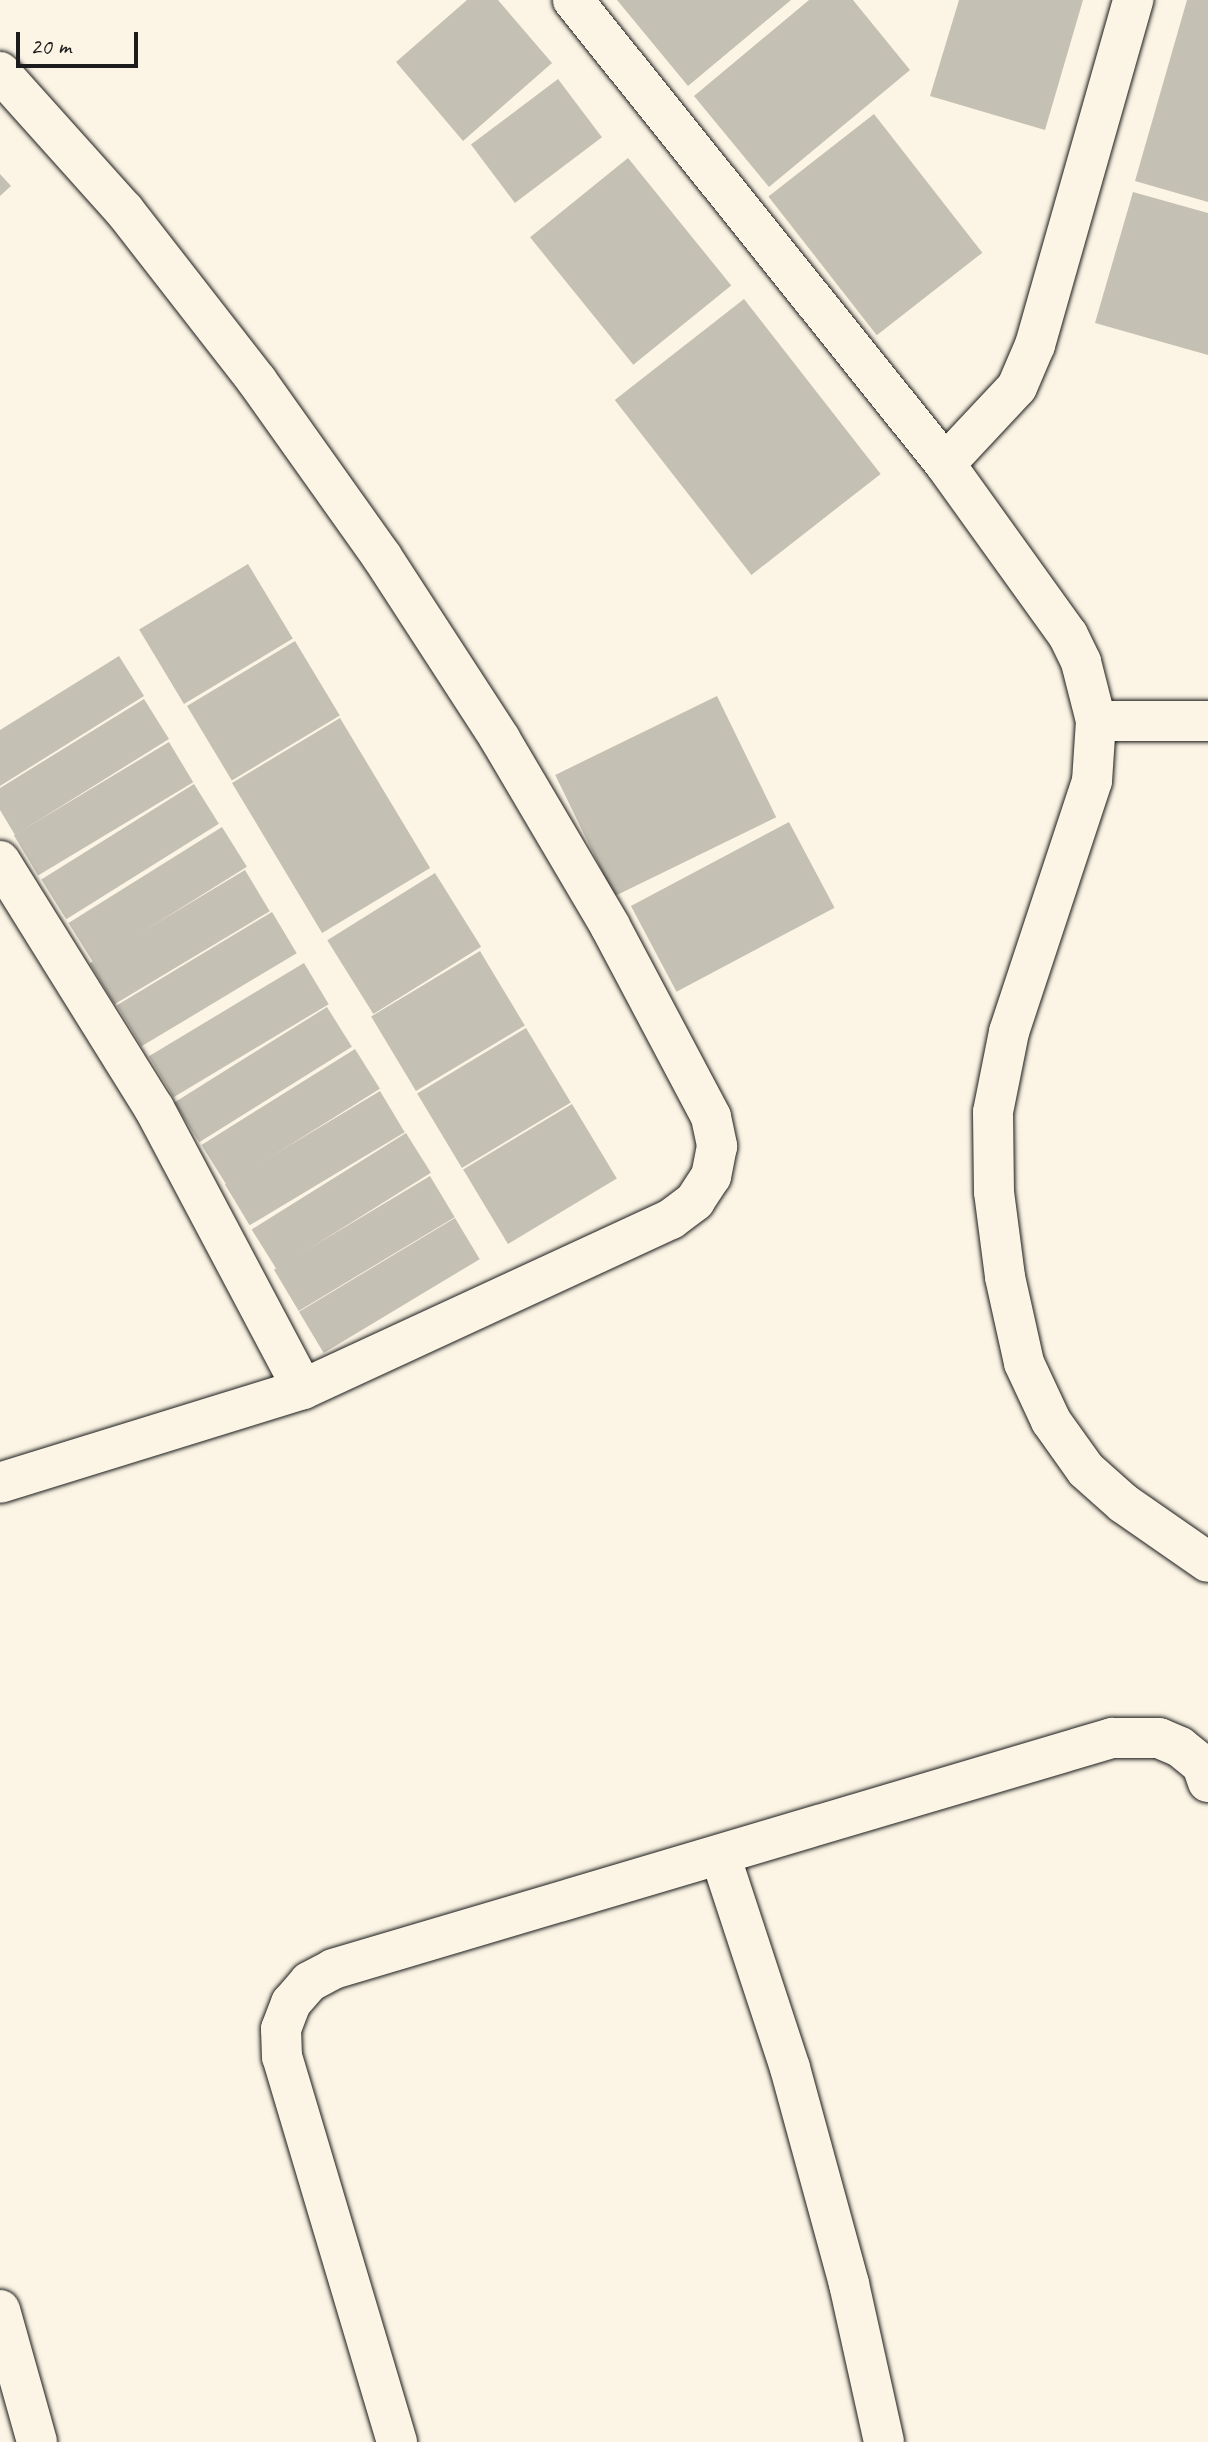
<!DOCTYPE html>
<html>
<head>
<meta charset="utf-8">
<style>
	body { margin:0 }
	#map { position:relative; width:1208px; height:2442px; overflow:hidden; background:#fcf5e5; font-family:Caveat,sans-serif }
	div>[style] { position:absolute }
	.building>* { inset:0; background:#c4c0b3; transform-origin:0 0 }
	.roads { filter:drop-shadow(0 0 2px #1c1c1c) drop-shadow(0 0 2px #1c1c1c) }
	.minor>* { height:40px; margin:-20px; padding:0 20px; transform-origin:20px; border-radius:20px; background:#fcf5e5 }
	span { translate:-50% -50%; white-space:nowrap; text-align:center; line-height:1.15; -webkit-text-stroke:6px #fcf5e5; paint-order:stroke }
	.scale { position:absolute; left:16px; top:32px; width:122px; height:36px; box-sizing:border-box; border:4px solid #1c1c1c; border-top:0; padding-left:10px; font-size:24px; line-height:28px; white-space:nowrap; color:#1c1c1c; -webkit-text-stroke:6px #fcf5e5; paint-order:stroke }
</style>
</head>
<body>
<div id="map">
	<div class="building">
		<i style="clip-path:polygon(467px 0,498px 0,552px 63px,463px 141px,396px 62px)"></i>
		<i style="clip-path:polygon(617px 0,791px 0,688px 86px)"></i>
		<i style="clip-path:polygon(809px 0,853px 0,910px 70px,769px 187px,694px 96px)"></i>
		<i style="clip-path:polygon(959px 0,1083px 0,1045px 130px,930px 96px)"></i>
		<i style="clip-path:polygon(1187px 0,1208px 0,1208px 202px,1135px 181px)"></i>
		<i style="left:558px;top:79px;width:73px;height:109px;rotate:53deg"></i>
		<i style="left:874px;top:114px;width:176px;height:134px;rotate:52deg"></i>
		<i style="left:628px;top:158px;width:164px;height:126px;rotate:51deg"></i>
		<i style="clip-path:polygon(0 174px,11px 186px,0 196px)"></i>
		<i style="clip-path:polygon(1133px 192px,1208px 213px,1208px 355px,1095px 323px)"></i>
		<i style="left:744px;top:299px;width:222px;height:164px;rotate:52deg"></i>
		<i style="left:248px;top:564px;width:87px;height:127px;rotate:59deg"></i>
		<i style="left:295px;top:641px;width:87px;height:126px;rotate:59deg"></i>
		<i style="clip-path:polygon(119px 656px,144px 696px,0 786px,0 730px)"></i>
		<i style="left:717px;top:696px;width:135px;height:180px;rotate:64deg"></i>
		<i style="clip-path:polygon(144px 699px,169px 739px,15px 835px,0 810px,0 788px)"></i>
		<i style="left:340px;top:718px;width:175px;height:126px;rotate:59deg"></i>
		<i style="left:169px;top:742px;width:47px;height:181px;rotate:59deg"></i>
		<i style="left:194px;top:784px;width:47px;height:180px;rotate:58deg"></i>
		<i style="left:789px;top:822px;width:97px;height:179px;rotate:62deg"></i>
		<i style="left:222px;top:827px;width:47px;height:181px;rotate:58deg"></i>
		<i style="left:245px;top:870px;width:48px;height:181px;rotate:59deg"></i>
		<i style="left:435px;top:873px;width:87px;height:127px;rotate:58deg"></i>
		<i style="left:272px;top:912px;width:48px;height:181px;rotate:59deg"></i>
		<i style="left:480px;top:951px;width:87px;height:127px;rotate:59deg"></i>
		<i style="left:304px;top:963px;width:48px;height:181px;rotate:59deg"></i>
		<i style="left:327px;top:1007px;width:47px;height:180px;rotate:58deg"></i>
		<i style="left:526px;top:1028px;width:87px;height:127px;rotate:59deg"></i>
		<i style="left:355px;top:1049px;width:47px;height:181px;rotate:58deg"></i>
		<i style="left:380px;top:1091px;width:48px;height:181px;rotate:59deg"></i>
		<i style="left:572px;top:1104px;width:87px;height:127px;rotate:59deg"></i>
		<i style="left:406px;top:1133px;width:47px;height:182px;rotate:58deg"></i>
		<i style="left:430px;top:1176px;width:48px;height:182px;rotate:59deg"></i>
		<i style="left:455px;top:1218px;width:48px;height:182px;rotate:59deg"></i>
	</div>
	<div class="roads">
		<div class="minor">
			<i style="left:573px;top:0;width:595px;rotate:51.28deg"></i>
			<i style="left:945px;top:464px;width:211px;rotate:54.3deg"></i>
			<i style="left:1068px;top:635px;width:30px;rotate:64deg"></i>
			<i style="left:1081px;top:662px;width:61px;rotate:75.7deg"></i>
			<i style="left:1096px;top:721px;width:60px;rotate:93.8deg"></i>
			<i style="left:1092px;top:781px;width:264px;rotate:108.3deg"></i>
			<i style="left:1009px;top:1032px;width:82px;rotate:101.3deg"></i>
			<i style="left:993px;top:1112px;width:80px;rotate:89.3deg"></i>
			<i style="left:994px;top:1192px;width:86px;rotate:82.6deg"></i>
			<i style="left:1005px;top:1277px;width:88px;rotate:77.5deg"></i>
			<i style="left:1024px;top:1363px;width:64px;rotate:65deg"></i>
			<i style="left:1051px;top:1421px;width:60px;rotate:54.5deg"></i>
			<i style="left:1086px;top:1470px;width:50px;rotate:41.7deg"></i>
			<i style="left:1123px;top:1503px;width:103px;rotate:34.8deg"></i>
			<i style="left:0;top:72px;width:186px;rotate:48.1deg"></i>
			<i style="left:124px;top:210px;width:217px;rotate:52.1deg"></i>
			<i style="left:257px;top:381px;width:216px;rotate:54.6deg"></i>
			<i style="left:382px;top:557px;width:217px;rotate:57deg"></i>
			<i style="left:500px;top:739px;width:217px;rotate:59.5deg"></i>
			<i style="left:610px;top:926px;width:216px;rotate:62.1deg"></i>
			<i style="left:711px;top:1117px;width:30px;rotate:78deg"></i>
			<i style="left:717px;top:1146px;width:31px;rotate:101deg"></i>
			<i style="left:711px;top:1176px;width:30px;rotate:123deg"></i>
			<i style="left:695px;top:1201px;width:30px;rotate:143deg"></i>
			<i style="left:671px;top:1219px;width:405px;rotate:155.2deg"></i>
			<i style="left:303px;top:1389px;width:317px;rotate:162.8deg"></i>
			<i style="left:945px;top:464px;width:105px;rotate:-46.9deg"></i>
			<i style="left:1017px;top:387px;width:46px;rotate:-66.8deg"></i>
			<i style="left:1035px;top:345px;width:359px;rotate:-74.1deg"></i>
			<i style="left:1096px;top:721px;width:112px"></i>
			<i style="left:0;top:861px;width:291px;rotate:58.1deg"></i>
			<i style="left:154px;top:1108px;width:318px;rotate:62.1deg"></i>
			<i style="left:720px;top:1855px;width:224px;rotate:71.8deg"></i>
			<i style="left:790px;top:2068px;width:224px;rotate:74.7deg"></i>
			<i style="left:849px;top:2284px;width:162px;rotate:77.5deg"></i>
			<i style="left:0;top:2310px;width:137px;rotate:74.3deg"></i>
			<i style="left:397px;top:2442px;width:402px;rotate:-106.6deg"></i>
			<i style="left:282px;top:2057px;width:28px;rotate:-92deg"></i>
			<i style="left:281px;top:2029px;width:28px;rotate:-69deg"></i>
			<i style="left:291px;top:2003px;width:28px;rotate:-49deg"></i>
			<i style="left:309px;top:1982px;width:27px;rotate:-28deg"></i>
			<i style="left:333px;top:1969px;width:813px;rotate:-16.52deg"></i>
			<i style="left:1112px;top:1738px;width:47px"></i>
			<i style="left:1159px;top:1738px;width:23px;rotate:23deg"></i>
			<i style="left:1180px;top:1747px;width:28px;rotate:39deg"></i>
			<i style="left:1202px;top:1765px;width:18px;rotate:71deg"></i>
		</div>
	</div>
	<div class="scale">20 m</div>
</div>
</body>
</html>
